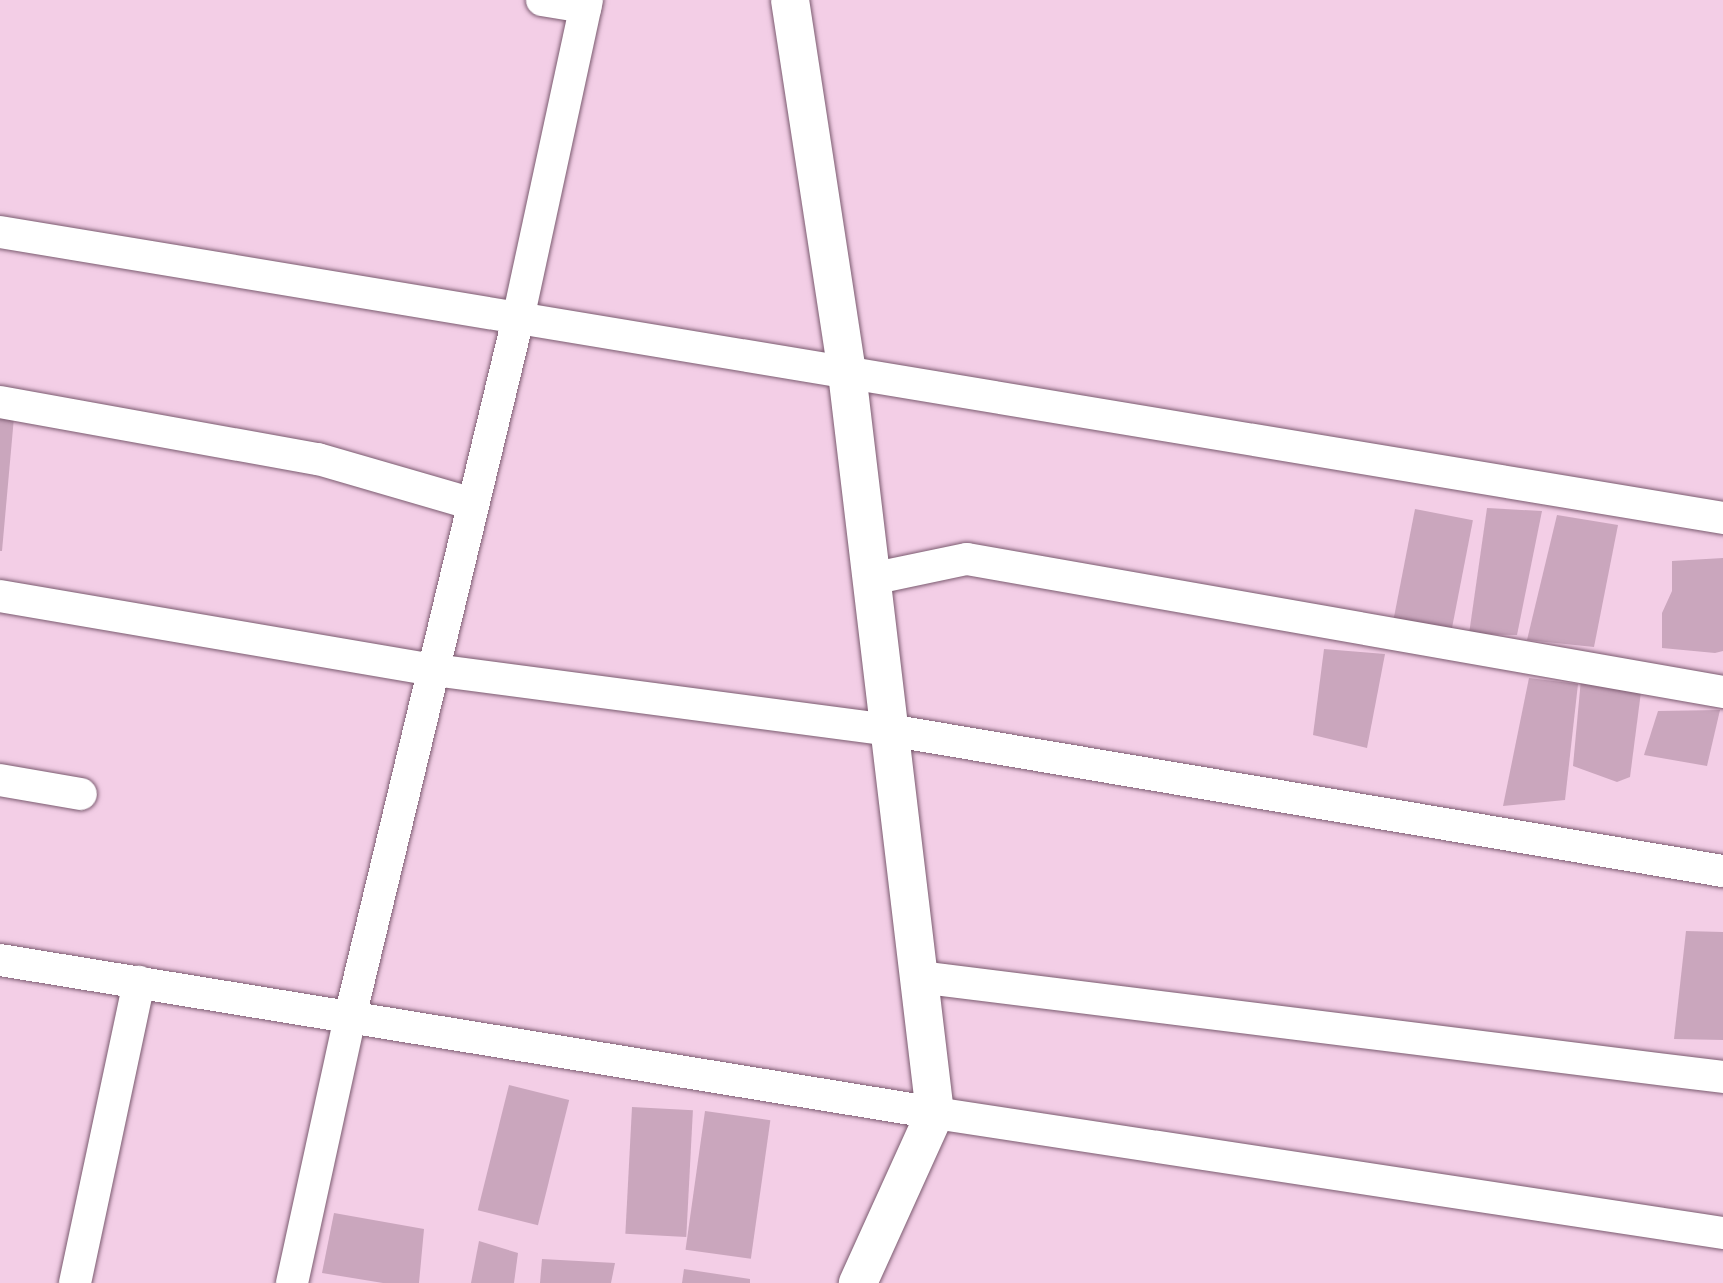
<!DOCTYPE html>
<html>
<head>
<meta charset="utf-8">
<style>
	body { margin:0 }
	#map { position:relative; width:1723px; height:1283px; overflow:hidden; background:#f3cee6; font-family:Lora,serif }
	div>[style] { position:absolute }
	.building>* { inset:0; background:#caa6bd; transform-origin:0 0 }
	.roads { filter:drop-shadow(0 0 2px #7b5b70) drop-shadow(0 0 2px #7b5b70) }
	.street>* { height:32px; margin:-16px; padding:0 16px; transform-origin:16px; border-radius:16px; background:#fff }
	.secondary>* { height:38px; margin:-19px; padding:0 19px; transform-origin:19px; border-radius:19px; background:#fff }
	span { translate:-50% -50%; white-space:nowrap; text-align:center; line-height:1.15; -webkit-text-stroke:6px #fffbfd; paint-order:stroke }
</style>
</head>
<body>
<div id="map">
	<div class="building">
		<i style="clip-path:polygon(15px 406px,2px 551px,0 551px,0 407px)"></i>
		<i style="clip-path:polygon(1487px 508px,1542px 511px,1517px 635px,1469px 634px)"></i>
		<i style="left:1415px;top:509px;width:59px;height:114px;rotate:11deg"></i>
		<i style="clip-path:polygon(1557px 515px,1618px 525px,1594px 647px,1527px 640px)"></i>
		<i style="clip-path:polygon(1723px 558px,1723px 651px,1715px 653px,1662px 648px,1662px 613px,1672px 591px,1672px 561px)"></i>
		<i style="clip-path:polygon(1324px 649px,1385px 654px,1367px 748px,1313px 735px)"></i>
		<i style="clip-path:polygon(1529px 678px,1578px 684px,1565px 800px,1503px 806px)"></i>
		<i style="clip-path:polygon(1581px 679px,1642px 684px,1630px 777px,1617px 782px,1573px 766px)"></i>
		<i style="clip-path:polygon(1720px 710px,1707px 766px,1644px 755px,1658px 711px)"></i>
		<i style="clip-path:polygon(1686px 931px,1723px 932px,1723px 1040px,1674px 1039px)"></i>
		<i style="left:509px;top:1085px;width:62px;height:129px;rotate:14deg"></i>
		<i style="left:632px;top:1107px;width:61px;height:127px;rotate:3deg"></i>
		<i style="left:705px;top:1111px;width:66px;height:140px;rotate:8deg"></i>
		<i style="clip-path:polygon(334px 1213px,424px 1229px,419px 1283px,383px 1283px,322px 1273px)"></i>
		<i style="clip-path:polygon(479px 1241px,518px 1253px,514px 1283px,471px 1283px)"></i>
		<i style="clip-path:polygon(542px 1259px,615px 1263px,611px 1283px,540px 1283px)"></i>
		<i style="clip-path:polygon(684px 1269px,750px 1279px,750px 1283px,682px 1283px)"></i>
	</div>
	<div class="roads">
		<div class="street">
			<i style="left:542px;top:0;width:44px;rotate:9.2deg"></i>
			<i style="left:0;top:232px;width:1747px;rotate:9.42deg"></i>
			<i style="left:0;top:402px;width:323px;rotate:10.2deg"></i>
			<i style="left:318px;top:459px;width:161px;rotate:16.2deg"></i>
			<i style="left:871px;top:579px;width:98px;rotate:-11.8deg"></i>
			<i style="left:967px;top:559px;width:768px;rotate:9.98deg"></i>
			<i style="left:0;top:596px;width:440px;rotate:9.7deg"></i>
			<i style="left:434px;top:670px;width:459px;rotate:7.5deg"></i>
			<i style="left:889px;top:730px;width:846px;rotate:9.6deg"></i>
			<i style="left:0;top:780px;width:82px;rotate:9.8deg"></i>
			<i style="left:0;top:960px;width:947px;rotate:9.29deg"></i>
			<i style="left:935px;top:1113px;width:797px;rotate:8.66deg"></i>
			<i style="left:919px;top:977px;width:810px;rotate:7.09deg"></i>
			<i style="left:75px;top:1283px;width:308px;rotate:-78deg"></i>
			<i style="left:292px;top:1283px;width:272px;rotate:-77.7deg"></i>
			<i style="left:350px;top:1017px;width:718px;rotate:-76.47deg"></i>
			<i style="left:518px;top:319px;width:326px;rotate:-77.8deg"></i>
		</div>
		<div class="secondary">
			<i style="left:790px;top:0;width:377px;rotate:81.3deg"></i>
			<i style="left:847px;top:373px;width:745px;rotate:83.22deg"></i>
			<i style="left:935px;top:1113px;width:187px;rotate:114.4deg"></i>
		</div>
	</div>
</div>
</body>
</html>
